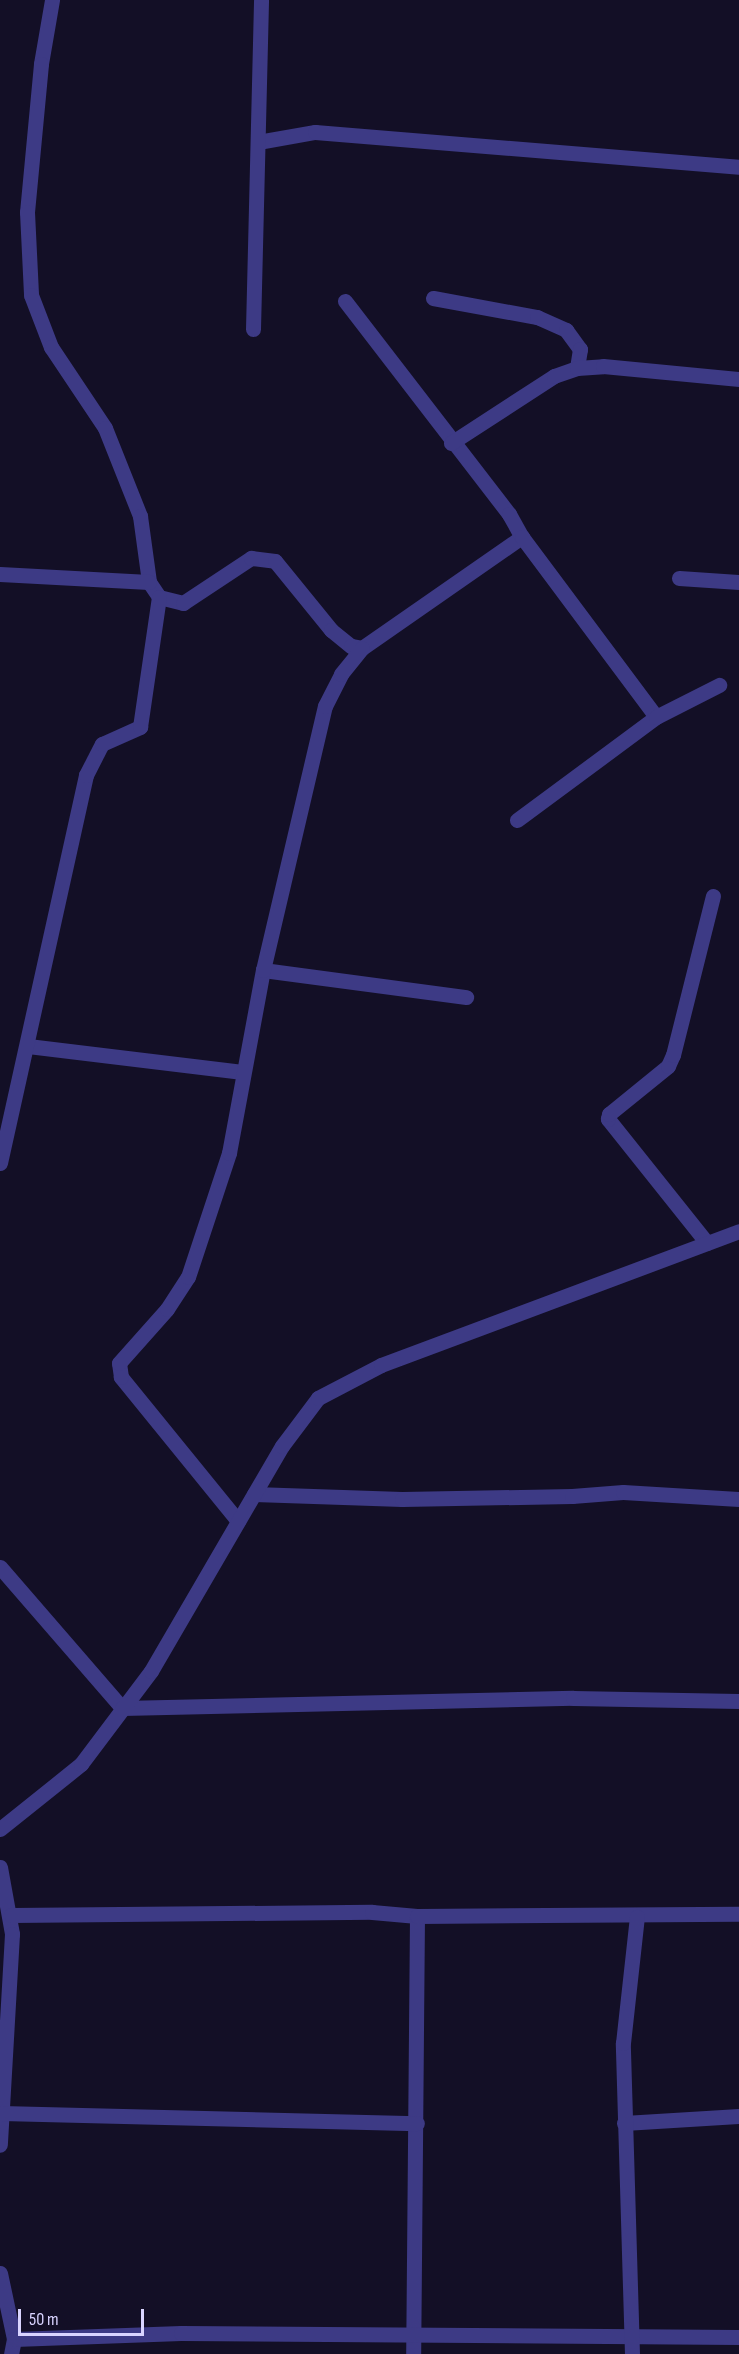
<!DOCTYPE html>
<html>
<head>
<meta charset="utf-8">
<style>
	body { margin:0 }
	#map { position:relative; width:739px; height:2354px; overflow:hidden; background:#130f26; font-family:"Sofia Sans Condensed",sans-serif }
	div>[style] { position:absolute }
	.street>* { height:15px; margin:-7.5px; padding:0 7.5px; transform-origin:7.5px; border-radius:7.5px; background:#3d3a85 }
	span { translate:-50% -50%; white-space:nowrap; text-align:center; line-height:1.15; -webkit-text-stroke:5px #130f26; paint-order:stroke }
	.scale { position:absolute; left:18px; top:2309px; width:126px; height:27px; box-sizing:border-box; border:3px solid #d9d4ff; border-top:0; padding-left:8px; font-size:18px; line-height:21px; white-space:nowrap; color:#d9d4ff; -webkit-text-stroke:4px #130f26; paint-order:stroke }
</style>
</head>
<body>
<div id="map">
	<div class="street">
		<i style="left:52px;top:0;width:65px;rotate:99.8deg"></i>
		<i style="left:41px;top:64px;width:149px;rotate:95.4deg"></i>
		<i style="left:27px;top:212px;width:83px;rotate:87.2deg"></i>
		<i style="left:31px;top:295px;width:56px;rotate:69deg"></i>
		<i style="left:51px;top:347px;width:97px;rotate:56.3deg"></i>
		<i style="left:105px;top:428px;width:95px;rotate:68.3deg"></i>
		<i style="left:140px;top:516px;width:67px;rotate:82.2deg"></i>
		<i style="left:149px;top:582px;width:18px;rotate:56deg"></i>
		<i style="left:159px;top:597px;width:25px;rotate:14deg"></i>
		<i style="left:183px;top:603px;width:82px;rotate:-33.5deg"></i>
		<i style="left:251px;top:558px;width:24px;rotate:7deg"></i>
		<i style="left:275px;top:561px;width:89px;rotate:50.9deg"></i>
		<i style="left:331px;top:630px;width:26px;rotate:39deg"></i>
		<i style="left:351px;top:646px;width:11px;rotate:10deg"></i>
		<i style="left:362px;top:648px;width:195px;rotate:-34.8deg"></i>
		<i style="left:258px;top:142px;width:58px;rotate:-10deg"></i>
		<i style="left:315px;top:132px;width:425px;rotate:4.7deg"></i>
		<i style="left:433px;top:298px;width:106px;rotate:10.4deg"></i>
		<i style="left:537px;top:317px;width:32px;rotate:24deg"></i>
		<i style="left:566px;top:330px;width:24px;rotate:54deg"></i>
		<i style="left:580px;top:349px;width:19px;rotate:99deg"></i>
		<i style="left:345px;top:301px;width:269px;rotate:52.4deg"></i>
		<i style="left:509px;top:514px;width:26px;rotate:61deg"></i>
		<i style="left:522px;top:537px;width:224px;rotate:53.3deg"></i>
		<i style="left:253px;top:329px;width:329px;rotate:-88.6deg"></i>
		<i style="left:451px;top:443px;width:123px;rotate:-33deg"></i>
		<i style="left:554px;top:376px;width:24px;rotate:-19deg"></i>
		<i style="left:577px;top:368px;width:26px;rotate:-4deg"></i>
		<i style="left:603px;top:366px;width:137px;rotate:5.5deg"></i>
		<i style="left:0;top:574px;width:149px;rotate:3.1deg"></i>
		<i style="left:679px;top:578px;width:60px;rotate:3.8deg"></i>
		<i style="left:517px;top:820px;width:173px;rotate:-36.5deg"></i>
		<i style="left:656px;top:717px;width:71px;rotate:-26.9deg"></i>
		<i style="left:263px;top:970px;width:205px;rotate:7.6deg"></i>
		<i style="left:28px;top:1046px;width:216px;rotate:6.9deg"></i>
		<i style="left:0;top:1163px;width:397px;rotate:-77.5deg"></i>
		<i style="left:86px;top:775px;width:35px;rotate:-63deg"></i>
		<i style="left:102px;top:744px;width:42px;rotate:-24.1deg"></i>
		<i style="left:140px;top:727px;width:131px;rotate:-81.7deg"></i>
		<i style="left:707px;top:1243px;width:159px;rotate:-128.6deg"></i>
		<i style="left:608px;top:1119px;width:5px;rotate:-79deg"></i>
		<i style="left:609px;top:1114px;width:76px;rotate:-39.1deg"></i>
		<i style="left:668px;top:1066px;width:12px;rotate:-66deg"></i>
		<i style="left:673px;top:1055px;width:164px;rotate:-75.9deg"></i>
		<i style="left:254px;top:1494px;width:148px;rotate:1.9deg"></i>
		<i style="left:402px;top:1499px;width:170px;rotate:-1deg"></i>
		<i style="left:572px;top:1496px;width:51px;rotate:-4.5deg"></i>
		<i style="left:623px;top:1492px;width:116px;rotate:3.5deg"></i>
		<i style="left:238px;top:1521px;width:186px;rotate:-129.1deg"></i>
		<i style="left:121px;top:1377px;width:14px;rotate:-98deg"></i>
		<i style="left:119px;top:1363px;width:72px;rotate:-48.4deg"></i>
		<i style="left:167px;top:1309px;width:38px;rotate:-57deg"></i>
		<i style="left:188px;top:1277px;width:131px;rotate:-71.7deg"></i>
		<i style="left:229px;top:1153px;width:186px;rotate:-79.5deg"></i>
		<i style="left:263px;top:970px;width:271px;rotate:-76.8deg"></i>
		<i style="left:325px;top:706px;width:36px;rotate:-63deg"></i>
		<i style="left:341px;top:674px;width:33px;rotate:-51deg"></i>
		<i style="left:0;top:1567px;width:186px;rotate:49.1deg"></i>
		<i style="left:122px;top:1708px;width:451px;rotate:-1.3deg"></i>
		<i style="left:573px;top:1698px;width:166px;rotate:1deg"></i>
		<i style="left:0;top:1829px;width:104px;rotate:-38.7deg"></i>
		<i style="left:81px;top:1764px;width:116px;rotate:-53deg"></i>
		<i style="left:151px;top:1671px;width:260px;rotate:-59.8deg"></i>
		<i style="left:282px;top:1446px;width:60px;rotate:-53.1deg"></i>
		<i style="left:318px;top:1398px;width:71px;rotate:-27.6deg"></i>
		<i style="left:381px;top:1365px;width:382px;rotate:-20.5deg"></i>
		<i style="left:0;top:1867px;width:68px;rotate:79.8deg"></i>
		<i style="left:12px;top:1934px;width:211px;rotate:93.3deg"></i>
		<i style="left:11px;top:1915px;width:361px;rotate:-0.5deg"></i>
		<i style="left:372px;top:1912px;width:45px;rotate:5.1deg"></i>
		<i style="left:417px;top:1916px;width:438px;rotate:90.5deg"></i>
		<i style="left:417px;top:1916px;width:322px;rotate:-0.4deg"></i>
		<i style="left:1px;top:2113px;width:416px;rotate:1.4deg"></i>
		<i style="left:624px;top:2123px;width:115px;rotate:-3.5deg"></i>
		<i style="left:0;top:2273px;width:67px;rotate:78deg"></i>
		<i style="left:14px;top:2339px;width:15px;rotate:101deg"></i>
		<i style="left:14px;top:2339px;width:167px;rotate:-2.1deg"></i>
		<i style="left:181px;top:2333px;width:558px;rotate:0.41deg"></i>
		<i style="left:632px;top:2354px;width:311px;rotate:-91.7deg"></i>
		<i style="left:623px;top:2043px;width:127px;rotate:-83.7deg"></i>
	</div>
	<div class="scale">50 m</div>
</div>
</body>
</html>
